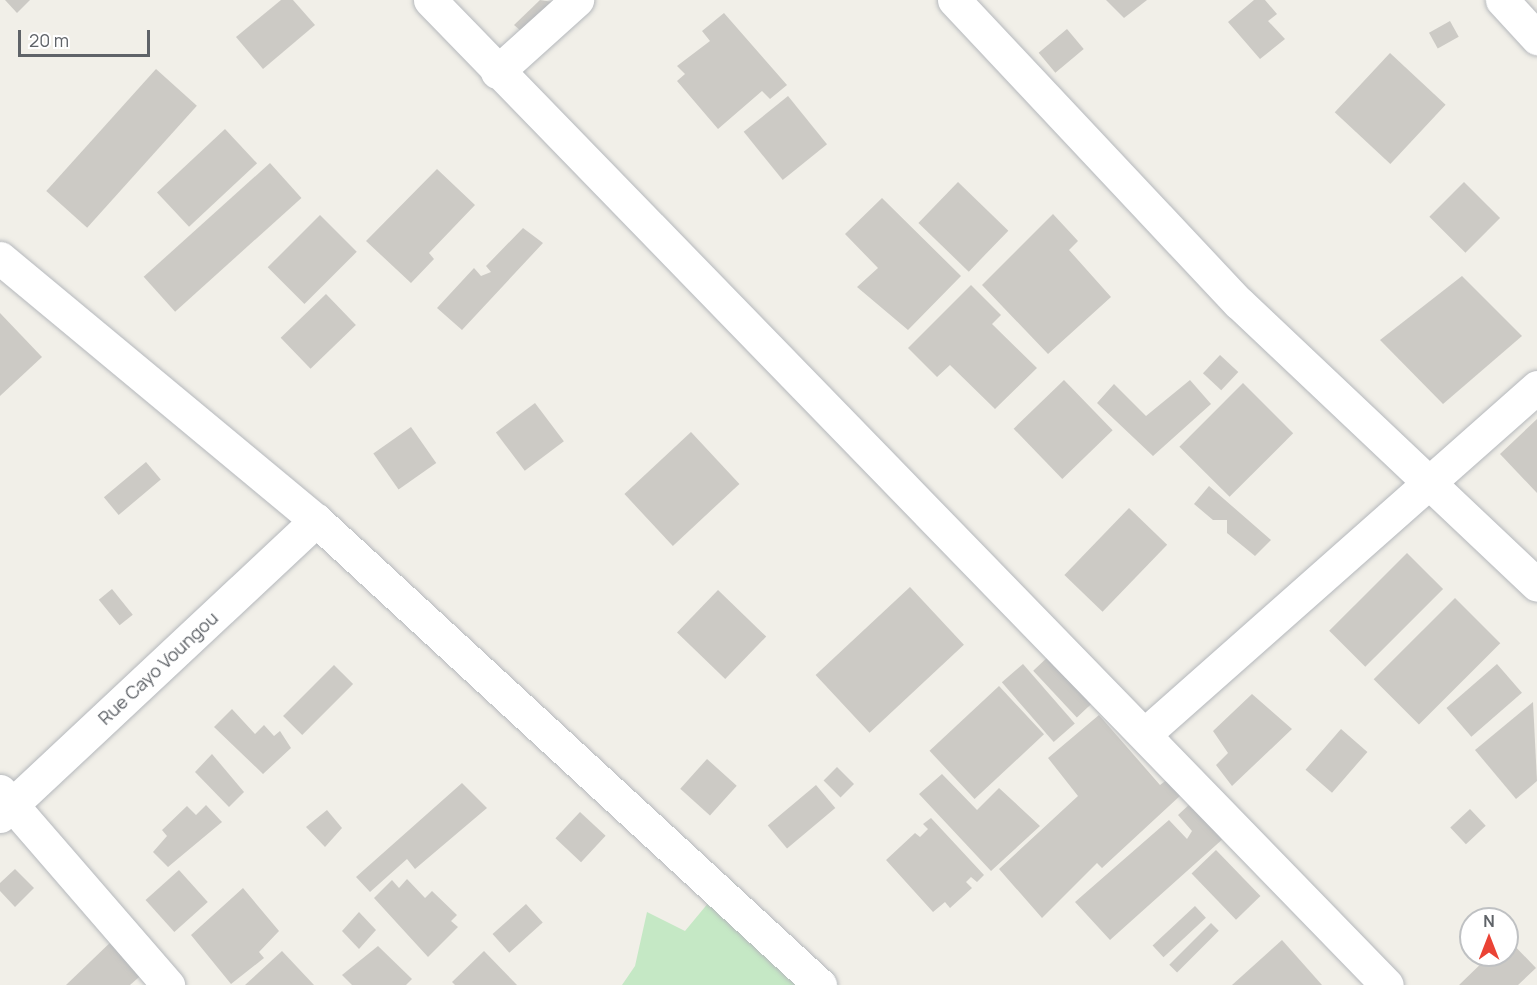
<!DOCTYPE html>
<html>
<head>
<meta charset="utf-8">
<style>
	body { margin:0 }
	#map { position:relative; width:1537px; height:985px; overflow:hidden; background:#f1efe8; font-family:Manrope,sans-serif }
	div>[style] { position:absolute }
	.green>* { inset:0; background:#c5e8c5 }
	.building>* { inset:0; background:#cccac5; transform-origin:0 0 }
	.roads { filter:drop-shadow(0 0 2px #b5b8bc) drop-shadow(0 0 2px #b5b8bc) }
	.minor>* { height:33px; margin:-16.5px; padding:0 16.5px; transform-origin:16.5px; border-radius:16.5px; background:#fff }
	span { translate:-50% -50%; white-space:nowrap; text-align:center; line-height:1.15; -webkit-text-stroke:5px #fff; paint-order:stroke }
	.street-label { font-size:18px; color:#5f6368 }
	.north { position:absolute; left:1459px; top:907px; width:60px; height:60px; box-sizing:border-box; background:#fff; border:2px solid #bfc1c3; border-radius:50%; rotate:0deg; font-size:16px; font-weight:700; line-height:24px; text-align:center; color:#5f6368 }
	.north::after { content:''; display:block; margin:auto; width:21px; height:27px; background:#ea4335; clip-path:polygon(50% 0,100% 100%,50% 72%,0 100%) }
	.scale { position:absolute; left:18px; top:30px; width:132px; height:27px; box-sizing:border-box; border:3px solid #5f6368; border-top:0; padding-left:8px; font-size:18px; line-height:21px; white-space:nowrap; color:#5f6368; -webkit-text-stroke:4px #fff; paint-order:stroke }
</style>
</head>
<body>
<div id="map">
	<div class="green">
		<i style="clip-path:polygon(729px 878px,838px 985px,622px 985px,635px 966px,647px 912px,685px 931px)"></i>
	</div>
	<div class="building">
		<i style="clip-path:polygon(5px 0,30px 0,17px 13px)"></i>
		<i style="clip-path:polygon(281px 0,293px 0,315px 25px,263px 69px,236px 37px)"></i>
		<i style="clip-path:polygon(540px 0,553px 2px,536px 44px,514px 25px)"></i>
		<i style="clip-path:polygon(1106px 0,1147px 0,1124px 18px)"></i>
		<i style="clip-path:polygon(1254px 0,1265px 0,1277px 14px,1268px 21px,1285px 39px,1260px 59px,1228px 22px)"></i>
		<i style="clip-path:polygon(724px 13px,787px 85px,770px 99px,762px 91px,718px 129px,677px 81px,685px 74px,677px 66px,710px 41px,702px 31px)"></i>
		<i style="left:1450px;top:21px;width:18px;height:24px;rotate:61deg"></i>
		<i style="left:1067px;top:29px;width:26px;height:37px;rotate:50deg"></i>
		<i style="left:1390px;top:53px;width:76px;height:81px;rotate:43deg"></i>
		<i style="left:156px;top:69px;width:55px;height:164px;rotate:42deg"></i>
		<i style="left:788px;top:96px;width:62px;height:57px;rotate:51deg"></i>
		<i style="left:225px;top:129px;width:47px;height:93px;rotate:47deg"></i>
		<i style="left:270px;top:163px;width:47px;height:170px;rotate:48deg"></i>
		<i style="clip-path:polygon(437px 169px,475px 205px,429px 253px,434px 259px,411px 283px,366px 241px)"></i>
		<i style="left:958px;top:182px;width:70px;height:57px;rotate:44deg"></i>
		<i style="left:1464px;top:182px;width:51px;height:49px;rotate:45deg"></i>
		<i style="clip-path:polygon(882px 198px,961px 276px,908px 330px,857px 287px,878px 268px,845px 234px)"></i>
		<i style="clip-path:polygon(1053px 214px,1078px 241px,1069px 250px,1111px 297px,1048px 354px,982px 285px)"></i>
		<i style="left:320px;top:215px;width:52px;height:74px;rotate:45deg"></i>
		<i style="clip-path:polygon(523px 228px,543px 243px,462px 330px,437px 308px,474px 268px,481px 276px,491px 272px,486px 266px)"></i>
		<i style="clip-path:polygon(1462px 276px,1522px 336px,1443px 404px,1380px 340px)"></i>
		<i style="clip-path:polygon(971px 285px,1001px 315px,992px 324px,1037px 368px,995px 409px,950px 365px,937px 377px,908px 348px)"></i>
		<i style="left:326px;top:294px;width:43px;height:63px;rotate:46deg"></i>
		<i style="clip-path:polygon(0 313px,42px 357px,0 396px)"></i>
		<i style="left:1220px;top:355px;width:25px;height:25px;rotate:43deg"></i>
		<i style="left:1064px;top:380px;width:70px;height:70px;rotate:46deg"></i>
		<i style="clip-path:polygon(1190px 380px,1211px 404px,1153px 456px,1097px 403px,1114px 384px,1146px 416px)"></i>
		<i style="left:1243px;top:383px;width:71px;height:90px;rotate:45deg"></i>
		<i style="left:535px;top:403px;width:48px;height:49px;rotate:53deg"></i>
		<i style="clip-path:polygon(1537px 419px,1537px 493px,1500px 454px)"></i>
		<i style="left:411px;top:427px;width:44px;height:46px;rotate:55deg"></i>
		<i style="left:691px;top:432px;width:71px;height:91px;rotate:47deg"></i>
		<i style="left:146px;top:462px;width:23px;height:55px;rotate:50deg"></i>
		<i style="clip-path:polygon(1209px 486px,1271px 540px,1255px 556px,1227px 533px,1227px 520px,1213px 520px,1194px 504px)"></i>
		<i style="left:1129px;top:508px;width:53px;height:93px;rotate:44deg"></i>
		<i style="left:1407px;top:553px;width:51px;height:110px;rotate:45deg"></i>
		<i style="left:910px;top:587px;width:79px;height:129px;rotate:47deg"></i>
		<i style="left:112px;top:589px;width:33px;height:17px;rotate:51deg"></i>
		<i style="left:718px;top:590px;width:67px;height:59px;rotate:44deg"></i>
		<i style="left:1455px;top:598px;width:64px;height:115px;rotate:45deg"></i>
		<i style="left:1050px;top:655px;width:64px;height:23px;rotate:47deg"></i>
		<i style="left:1023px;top:664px;width:79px;height:28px;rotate:49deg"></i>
		<i style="left:1497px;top:664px;width:38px;height:67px;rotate:49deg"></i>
		<i style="left:334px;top:665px;width:27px;height:72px;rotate:45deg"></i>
		<i style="left:999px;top:686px;width:66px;height:95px;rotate:47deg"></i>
		<i style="clip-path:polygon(1252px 694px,1292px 729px,1232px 786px,1216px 765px,1228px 753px,1213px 731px)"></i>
		<i style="clip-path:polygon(1533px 702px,1537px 781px,1516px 799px,1475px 750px)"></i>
		<i style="clip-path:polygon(232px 709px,255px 734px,264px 725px,274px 736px,280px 731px,291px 748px,263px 774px,214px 727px)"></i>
		<i style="clip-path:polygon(1099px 715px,1160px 785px,1168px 779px,1182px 794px,1102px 868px,1097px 863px,1042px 918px,999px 869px,1078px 796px,1048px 758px)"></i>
		<i style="left:1341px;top:729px;width:35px;height:54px;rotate:41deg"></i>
		<i style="clip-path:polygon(212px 754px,244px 792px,229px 807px,195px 772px)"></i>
		<i style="left:707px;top:759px;width:40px;height:40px;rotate:42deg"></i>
		<i style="left:837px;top:767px;width:24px;height:19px;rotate:45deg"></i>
		<i style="clip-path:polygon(942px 774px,977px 810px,999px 788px,1040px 826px,991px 871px,919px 794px)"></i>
		<i style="clip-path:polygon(462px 783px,487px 808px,415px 869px,407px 859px,370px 892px,356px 877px)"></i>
		<i style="left:816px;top:785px;width:30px;height:63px;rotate:50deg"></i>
		<i style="clip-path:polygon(1192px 802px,1225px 837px,1110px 940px,1075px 902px,1169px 820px,1187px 839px,1192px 831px,1178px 815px)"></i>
		<i style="clip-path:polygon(206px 805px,222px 822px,168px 867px,153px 852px,167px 836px,162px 830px,187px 806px,196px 815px)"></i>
		<i style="left:1470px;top:809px;width:23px;height:27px;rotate:47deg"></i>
		<i style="clip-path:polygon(327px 810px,342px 828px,325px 847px,306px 827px)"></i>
		<i style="left:580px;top:812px;width:35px;height:36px;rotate:43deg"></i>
		<i style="clip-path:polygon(931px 818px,984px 875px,977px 882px,971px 877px,966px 882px,972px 888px,950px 908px,945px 902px,933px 912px,886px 860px,915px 833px,920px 837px,928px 829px,923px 824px)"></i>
		<i style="left:1216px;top:850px;width:64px;height:34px;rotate:46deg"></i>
		<i style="clip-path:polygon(15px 869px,34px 888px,15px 907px,0 891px,0 883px)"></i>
		<i style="left:179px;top:870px;width:43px;height:45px;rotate:48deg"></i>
		<i style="clip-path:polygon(407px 879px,425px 898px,432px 891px,457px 915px,451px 921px,458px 927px,428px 957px,374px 898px,392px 880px,399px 888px)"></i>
		<i style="clip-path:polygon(243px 888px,279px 931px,259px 952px,264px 958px,231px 984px,191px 935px)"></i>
		<i style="left:526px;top:904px;width:25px;height:45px;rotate:48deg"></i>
		<i style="left:1195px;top:906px;width:16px;height:58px;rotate:47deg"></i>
		<i style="clip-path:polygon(359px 912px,376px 930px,359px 949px,342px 931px)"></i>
		<i style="left:1211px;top:923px;width:11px;height:59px;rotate:45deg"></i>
		<i style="clip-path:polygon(116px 937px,146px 971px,130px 985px,66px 985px)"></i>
		<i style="clip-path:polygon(1507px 938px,1536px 968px,1518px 985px,1459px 985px,1490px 955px,1507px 955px)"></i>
		<i style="clip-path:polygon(1282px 940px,1322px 985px,1232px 985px)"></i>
		<i style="clip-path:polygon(378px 946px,412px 979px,406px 985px,352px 985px,342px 975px)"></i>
		<i style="clip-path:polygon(282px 951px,314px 985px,245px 985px)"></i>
		<i style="clip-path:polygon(484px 951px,517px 985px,455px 985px,452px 982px)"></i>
	</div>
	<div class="roads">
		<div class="minor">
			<i style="left:430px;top:0;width:1373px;rotate:45.83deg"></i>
			<i style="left:954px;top:0;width:416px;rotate:46.8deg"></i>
			<i style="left:1239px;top:303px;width:410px;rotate:43.4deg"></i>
			<i style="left:1502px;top:0;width:52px;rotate:47.4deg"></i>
			<i style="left:497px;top:72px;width:108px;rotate:-42deg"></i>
			<i style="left:0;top:258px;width:410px;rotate:39.7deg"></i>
			<i style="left:316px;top:520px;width:686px;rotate:42.7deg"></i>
			<i style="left:1146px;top:733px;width:522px;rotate:-41.51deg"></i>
			<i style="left:0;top:791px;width:257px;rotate:49.1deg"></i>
			<i style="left:0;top:816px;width:433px;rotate:-43.1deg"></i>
		</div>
	</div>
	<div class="street-label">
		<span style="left:158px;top:668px;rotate:-43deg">Rue Cayo Voungou</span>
	</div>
	<div class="north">N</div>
	<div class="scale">20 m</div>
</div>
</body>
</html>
